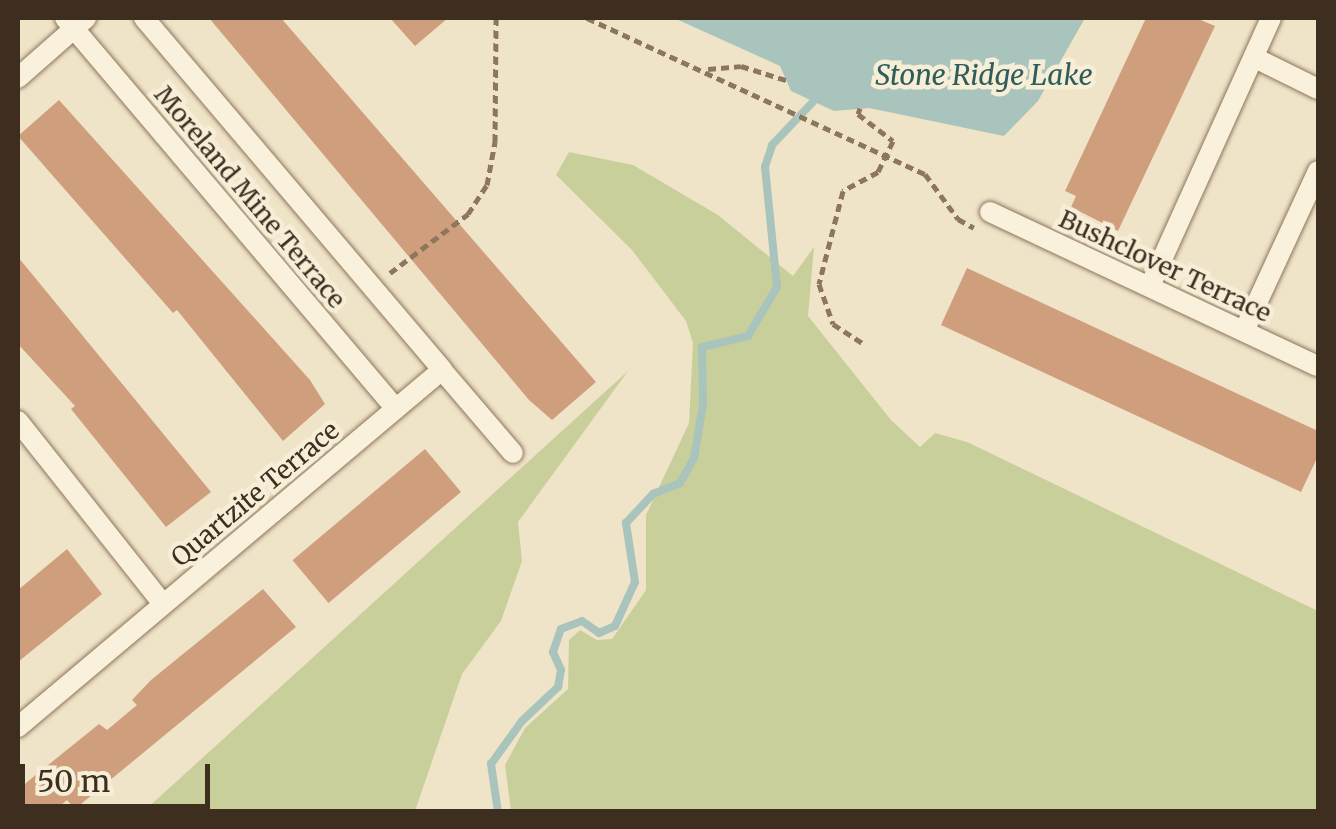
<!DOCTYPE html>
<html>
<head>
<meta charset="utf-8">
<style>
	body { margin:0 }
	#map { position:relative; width:1336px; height:829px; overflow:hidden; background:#f0e4c8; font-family:Merriweather,serif }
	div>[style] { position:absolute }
	.green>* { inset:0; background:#c9cf9b }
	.water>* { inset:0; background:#a9c4bc }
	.stream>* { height:8px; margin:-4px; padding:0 4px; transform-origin:4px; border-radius:4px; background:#a9c4bc }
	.building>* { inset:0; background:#cf9f7d; transform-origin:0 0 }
	.path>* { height:5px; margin-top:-2.5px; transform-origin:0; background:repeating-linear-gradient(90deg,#8d765c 0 8px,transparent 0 13px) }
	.roads { filter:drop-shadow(0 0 2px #8d765c) drop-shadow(0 0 2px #8d765c) }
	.street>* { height:20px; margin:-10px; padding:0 10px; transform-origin:10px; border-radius:10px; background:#faf1dc }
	span { translate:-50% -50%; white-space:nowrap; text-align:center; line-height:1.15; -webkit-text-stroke:9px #f7eed8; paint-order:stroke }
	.street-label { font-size:25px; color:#3d2e20 }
	.water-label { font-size:28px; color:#2f5d5a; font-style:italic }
	.frame { position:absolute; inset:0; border:20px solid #3d2e20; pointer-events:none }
	.scale { position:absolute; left:20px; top:764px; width:190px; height:45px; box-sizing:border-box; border:5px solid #3d2e20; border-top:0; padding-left:12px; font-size:30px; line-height:35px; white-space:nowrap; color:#3d2e20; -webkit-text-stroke:8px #f7eed8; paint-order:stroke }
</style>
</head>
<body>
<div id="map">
	<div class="green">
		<i style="clip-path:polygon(569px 152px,633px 165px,718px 215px,793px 276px,814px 247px,808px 316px,891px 420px,920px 447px,935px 433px,967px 442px,1318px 611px,1318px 811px,511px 811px,505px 765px,525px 728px,568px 689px,569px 640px,580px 630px,597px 640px,612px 639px,646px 590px,646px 515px,689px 423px,693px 343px,686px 321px,632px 250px,556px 175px)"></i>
		<i style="clip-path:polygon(628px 371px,518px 522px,522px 561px,501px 621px,462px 674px,415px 811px,144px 811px)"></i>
	</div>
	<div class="water">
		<i style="clip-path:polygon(674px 18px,1085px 18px,1038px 101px,1004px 136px,869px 108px,834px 111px,791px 91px,780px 66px)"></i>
	</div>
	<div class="stream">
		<i style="left:498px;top:812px;width:49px;rotate:-98.3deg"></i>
		<i style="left:491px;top:764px;width:53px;rotate:-54.2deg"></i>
		<i style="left:522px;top:721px;width:50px;rotate:-43.4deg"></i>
		<i style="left:558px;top:687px;width:17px;rotate:-80deg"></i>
		<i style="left:561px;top:670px;width:20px;rotate:-114deg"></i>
		<i style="left:553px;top:652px;width:24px;rotate:-71deg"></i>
		<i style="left:561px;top:629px;width:22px;rotate:-21deg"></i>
		<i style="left:582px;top:621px;width:21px;rotate:35deg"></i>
		<i style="left:599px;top:633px;width:17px;rotate:-24deg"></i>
		<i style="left:615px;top:626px;width:48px;rotate:-65.6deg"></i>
		<i style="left:635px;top:582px;width:60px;rotate:-98.7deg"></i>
		<i style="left:626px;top:523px;width:40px;rotate:-47deg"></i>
		<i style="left:653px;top:494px;width:29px;rotate:-22deg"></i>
		<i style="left:680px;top:483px;width:29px;rotate:-61deg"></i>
		<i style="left:694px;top:458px;width:55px;rotate:-80.5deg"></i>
		<i style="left:703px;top:404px;width:57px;rotate:-91deg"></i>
		<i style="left:702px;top:347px;width:47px;rotate:-13.4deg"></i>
		<i style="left:748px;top:336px;width:57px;rotate:-59.4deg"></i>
		<i style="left:777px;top:287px;width:121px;rotate:-95.7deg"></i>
		<i style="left:765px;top:167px;width:23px;rotate:-72deg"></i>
		<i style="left:772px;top:145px;width:59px;rotate:-46.4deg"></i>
	</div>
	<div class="building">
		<i style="clip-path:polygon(209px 18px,281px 18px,596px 382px,552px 420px,529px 400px)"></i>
		<i style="clip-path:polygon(390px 18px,448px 18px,415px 46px)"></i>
		<i style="clip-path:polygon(1146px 18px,1196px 18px,1215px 26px,1118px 231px,1071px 207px,1076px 196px,1065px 191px)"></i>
		<i style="clip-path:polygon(59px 100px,310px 380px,325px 404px,283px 441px,177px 310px,173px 313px,18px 136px)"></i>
		<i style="clip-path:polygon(18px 257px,211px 492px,166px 527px,71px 409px,75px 406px,18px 344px)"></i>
		<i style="clip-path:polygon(967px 268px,1318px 431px,1318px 456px,1301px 492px,941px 325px)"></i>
		<i style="left:425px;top:449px;width:56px;height:173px;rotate:50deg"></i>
		<i style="clip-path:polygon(67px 549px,102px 594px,18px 662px,18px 590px)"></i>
		<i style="clip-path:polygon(263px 589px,296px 627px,75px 809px,67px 800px,53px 812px,18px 812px,18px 792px,27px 782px,99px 724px,107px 730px,137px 705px,132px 700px,151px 680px)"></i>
	</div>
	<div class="path">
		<i style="left:587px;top:18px;width:372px;rotate:24.8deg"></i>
		<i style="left:925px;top:174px;width:56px;rotate:53.7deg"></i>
		<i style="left:958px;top:219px;width:18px;rotate:29deg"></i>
		<i style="left:708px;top:69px;width:33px;rotate:-5deg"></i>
		<i style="left:741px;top:66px;width:50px;rotate:17.4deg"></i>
		<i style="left:860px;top:108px;width:6px;rotate:108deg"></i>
		<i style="left:858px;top:114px;width:44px;rotate:37.6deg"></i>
		<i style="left:893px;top:141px;width:34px;rotate:116deg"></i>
		<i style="left:878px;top:172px;width:40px;rotate:152deg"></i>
		<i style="left:843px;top:191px;width:96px;rotate:104.5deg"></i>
		<i style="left:819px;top:284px;width:42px;rotate:70.7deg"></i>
		<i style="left:833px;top:324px;width:38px;rotate:33deg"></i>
		<i style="left:390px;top:273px;width:98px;rotate:-37.1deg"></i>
		<i style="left:468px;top:214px;width:35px;rotate:-57deg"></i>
		<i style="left:487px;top:185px;width:44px;rotate:-79.5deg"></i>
		<i style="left:495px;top:142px;width:124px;rotate:-89.5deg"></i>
	</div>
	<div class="roads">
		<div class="street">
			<i style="left:65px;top:18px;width:512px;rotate:49.75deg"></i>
			<i style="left:144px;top:18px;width:461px;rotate:49.7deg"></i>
			<i style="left:1257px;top:59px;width:68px;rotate:26.2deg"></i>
			<i style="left:18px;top:78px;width:91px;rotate:-41.4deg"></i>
			<i style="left:990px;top:212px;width:362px;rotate:25.2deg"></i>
			<i style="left:1150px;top:286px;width:294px;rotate:-65.7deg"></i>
			<i style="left:1244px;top:331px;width:176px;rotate:-65.2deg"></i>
			<i style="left:18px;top:421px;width:233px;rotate:51.6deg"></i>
			<i style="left:18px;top:727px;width:554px;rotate:-40.1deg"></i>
			<i style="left:442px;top:370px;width:109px;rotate:49.5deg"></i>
		</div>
	</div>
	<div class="street-label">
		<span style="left:250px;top:197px;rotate:50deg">Moreland Mine Terrace</span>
		<span style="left:1165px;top:266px;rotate:25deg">Bushclover Terrace</span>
		<span style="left:255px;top:494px;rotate:-40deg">Quartzite Terrace</span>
	</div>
	<div class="water-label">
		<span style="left:984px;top:75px">Stone Ridge Lake</span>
	</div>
	<div class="frame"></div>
	<div class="scale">50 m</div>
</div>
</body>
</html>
